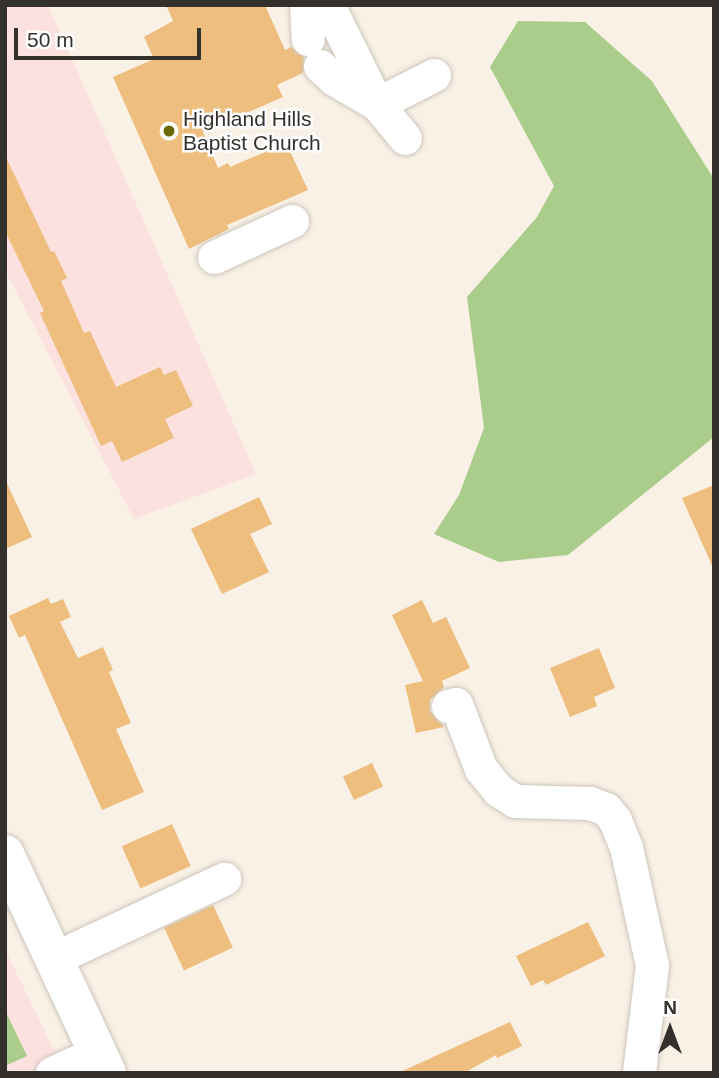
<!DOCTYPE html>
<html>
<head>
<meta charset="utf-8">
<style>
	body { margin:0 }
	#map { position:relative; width:719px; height:1078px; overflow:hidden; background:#f9f1e6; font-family:Arial,sans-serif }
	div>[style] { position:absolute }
	.commercial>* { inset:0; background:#fce1df }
	.green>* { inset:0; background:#abcd8b }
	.building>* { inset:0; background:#edbe7d; transform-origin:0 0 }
	.roads { filter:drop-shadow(0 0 2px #cdc6bc) drop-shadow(0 0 2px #cdc6bc) }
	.minor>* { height:33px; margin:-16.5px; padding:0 16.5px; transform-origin:16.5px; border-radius:16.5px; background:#fff }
	.major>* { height:38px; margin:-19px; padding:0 19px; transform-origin:19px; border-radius:19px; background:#fff }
	.dots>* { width:19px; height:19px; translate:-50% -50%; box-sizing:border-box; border:4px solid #fff; border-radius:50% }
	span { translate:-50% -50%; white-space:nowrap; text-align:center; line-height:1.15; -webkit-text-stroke:5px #fff; paint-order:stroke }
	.poi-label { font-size:21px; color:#34312d }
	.left { translate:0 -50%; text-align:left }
	.frame { position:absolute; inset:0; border:7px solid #34312d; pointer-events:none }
	.north { position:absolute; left:635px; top:994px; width:70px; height:70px; -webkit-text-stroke:5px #fff; paint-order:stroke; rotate:0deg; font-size:19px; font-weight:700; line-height:28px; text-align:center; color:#34312d }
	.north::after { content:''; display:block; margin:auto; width:24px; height:32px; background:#34312d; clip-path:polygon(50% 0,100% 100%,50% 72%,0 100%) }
	.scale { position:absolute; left:14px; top:28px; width:187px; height:32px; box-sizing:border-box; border:4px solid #34312d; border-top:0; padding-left:9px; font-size:21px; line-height:24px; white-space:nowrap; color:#34312d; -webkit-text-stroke:5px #fff; paint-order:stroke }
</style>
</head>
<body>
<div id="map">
	<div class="commercial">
		<i style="clip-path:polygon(5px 5px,48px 5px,256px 474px,134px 519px,5px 270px)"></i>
		<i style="clip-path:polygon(5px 949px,65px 1073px,5px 1073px)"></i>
	</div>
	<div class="green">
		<i style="clip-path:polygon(518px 21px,585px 22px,652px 81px,714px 179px,714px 437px,568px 555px,499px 562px,434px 534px,459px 495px,484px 428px,467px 297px,537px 217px,554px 186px,490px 67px)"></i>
		<i style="clip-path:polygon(5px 1010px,27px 1056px,5px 1066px)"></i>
	</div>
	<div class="building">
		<i style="clip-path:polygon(166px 5px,265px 5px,285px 50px,291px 47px,304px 57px,303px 73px,277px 85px,283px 97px,203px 132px,218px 168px,228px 163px,230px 167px,286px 143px,308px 190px,227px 225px,229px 229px,189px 249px,113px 77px,154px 59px,144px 37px,173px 21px)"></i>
		<i style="clip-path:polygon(5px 155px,51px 252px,54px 251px,67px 278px,61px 281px,84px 333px,90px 331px,116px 387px,160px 367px,164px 375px,176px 370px,193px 406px,165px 419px,174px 438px,122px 462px,112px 441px,101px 446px,40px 313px,44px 311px,5px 231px)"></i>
		<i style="clip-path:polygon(5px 479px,32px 537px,5px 549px)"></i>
		<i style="clip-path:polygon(714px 485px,714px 570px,682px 498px)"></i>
		<i style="clip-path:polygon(259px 497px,272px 524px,250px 534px,269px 572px,222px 594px,191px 529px)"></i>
		<i style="clip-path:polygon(48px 598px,51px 604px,63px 599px,71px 617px,60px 622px,78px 658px,103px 647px,113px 670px,109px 672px,131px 723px,116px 729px,144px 792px,102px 810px,25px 635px,19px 638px,9px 616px)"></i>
		<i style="clip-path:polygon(422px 600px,433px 623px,446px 617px,470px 668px,442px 681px,444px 687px,430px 700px,430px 711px,444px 727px,416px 733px,405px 685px,423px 681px,392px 615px)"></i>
		<i style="clip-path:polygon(599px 648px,615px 688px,594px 697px,597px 706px,570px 717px,550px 668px)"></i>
		<i style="left:372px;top:763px;width:26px;height:32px;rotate:65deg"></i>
		<i style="left:172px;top:824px;width:46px;height:55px;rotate:66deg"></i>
		<i style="left:213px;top:905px;width:47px;height:54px;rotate:65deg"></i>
		<i style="clip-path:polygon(588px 922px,605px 956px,546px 985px,543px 980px,531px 986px,516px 956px)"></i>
		<i style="clip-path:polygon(510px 1022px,522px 1046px,497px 1058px,496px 1055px,464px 1073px,398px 1073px)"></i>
	</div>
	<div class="roads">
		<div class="minor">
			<i style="left:306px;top:5px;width:34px;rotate:87deg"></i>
			<i style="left:328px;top:5px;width:110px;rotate:63.7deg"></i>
			<i style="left:377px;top:104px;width:44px;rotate:50.5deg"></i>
			<i style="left:320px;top:66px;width:19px;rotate:43deg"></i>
			<i style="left:334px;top:79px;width:50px;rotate:30.2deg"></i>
			<i style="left:377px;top:104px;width:64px;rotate:-27deg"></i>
			<i style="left:214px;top:257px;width:86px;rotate:-24.8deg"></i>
			<i style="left:448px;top:706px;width:8px;rotate:-14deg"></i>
			<i style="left:456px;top:704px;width:70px;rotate:69deg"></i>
			<i style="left:481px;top:769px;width:27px;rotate:51deg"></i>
			<i style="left:498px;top:790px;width:20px;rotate:33deg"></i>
			<i style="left:515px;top:801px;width:75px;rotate:1.5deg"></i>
			<i style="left:590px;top:803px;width:17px;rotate:21deg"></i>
			<i style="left:606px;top:809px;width:14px;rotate:51deg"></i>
			<i style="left:615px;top:820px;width:29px;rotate:68deg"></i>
			<i style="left:626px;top:847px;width:121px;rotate:77.6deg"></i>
			<i style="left:652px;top:965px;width:109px;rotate:96.9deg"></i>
			<i style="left:55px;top:958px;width:187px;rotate:-25.1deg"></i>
			<i style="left:52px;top:1073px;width:51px;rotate:-24.5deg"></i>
		</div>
		<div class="major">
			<i style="left:5px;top:854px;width:242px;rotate:65deg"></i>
		</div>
	</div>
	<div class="dots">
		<i style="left:169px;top:131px;background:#6b6700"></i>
	</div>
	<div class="poi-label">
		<span class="left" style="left:183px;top:131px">Highland Hills<br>Baptist Church</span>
	</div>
	<div class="frame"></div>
	<div class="north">N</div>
	<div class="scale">50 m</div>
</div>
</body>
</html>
